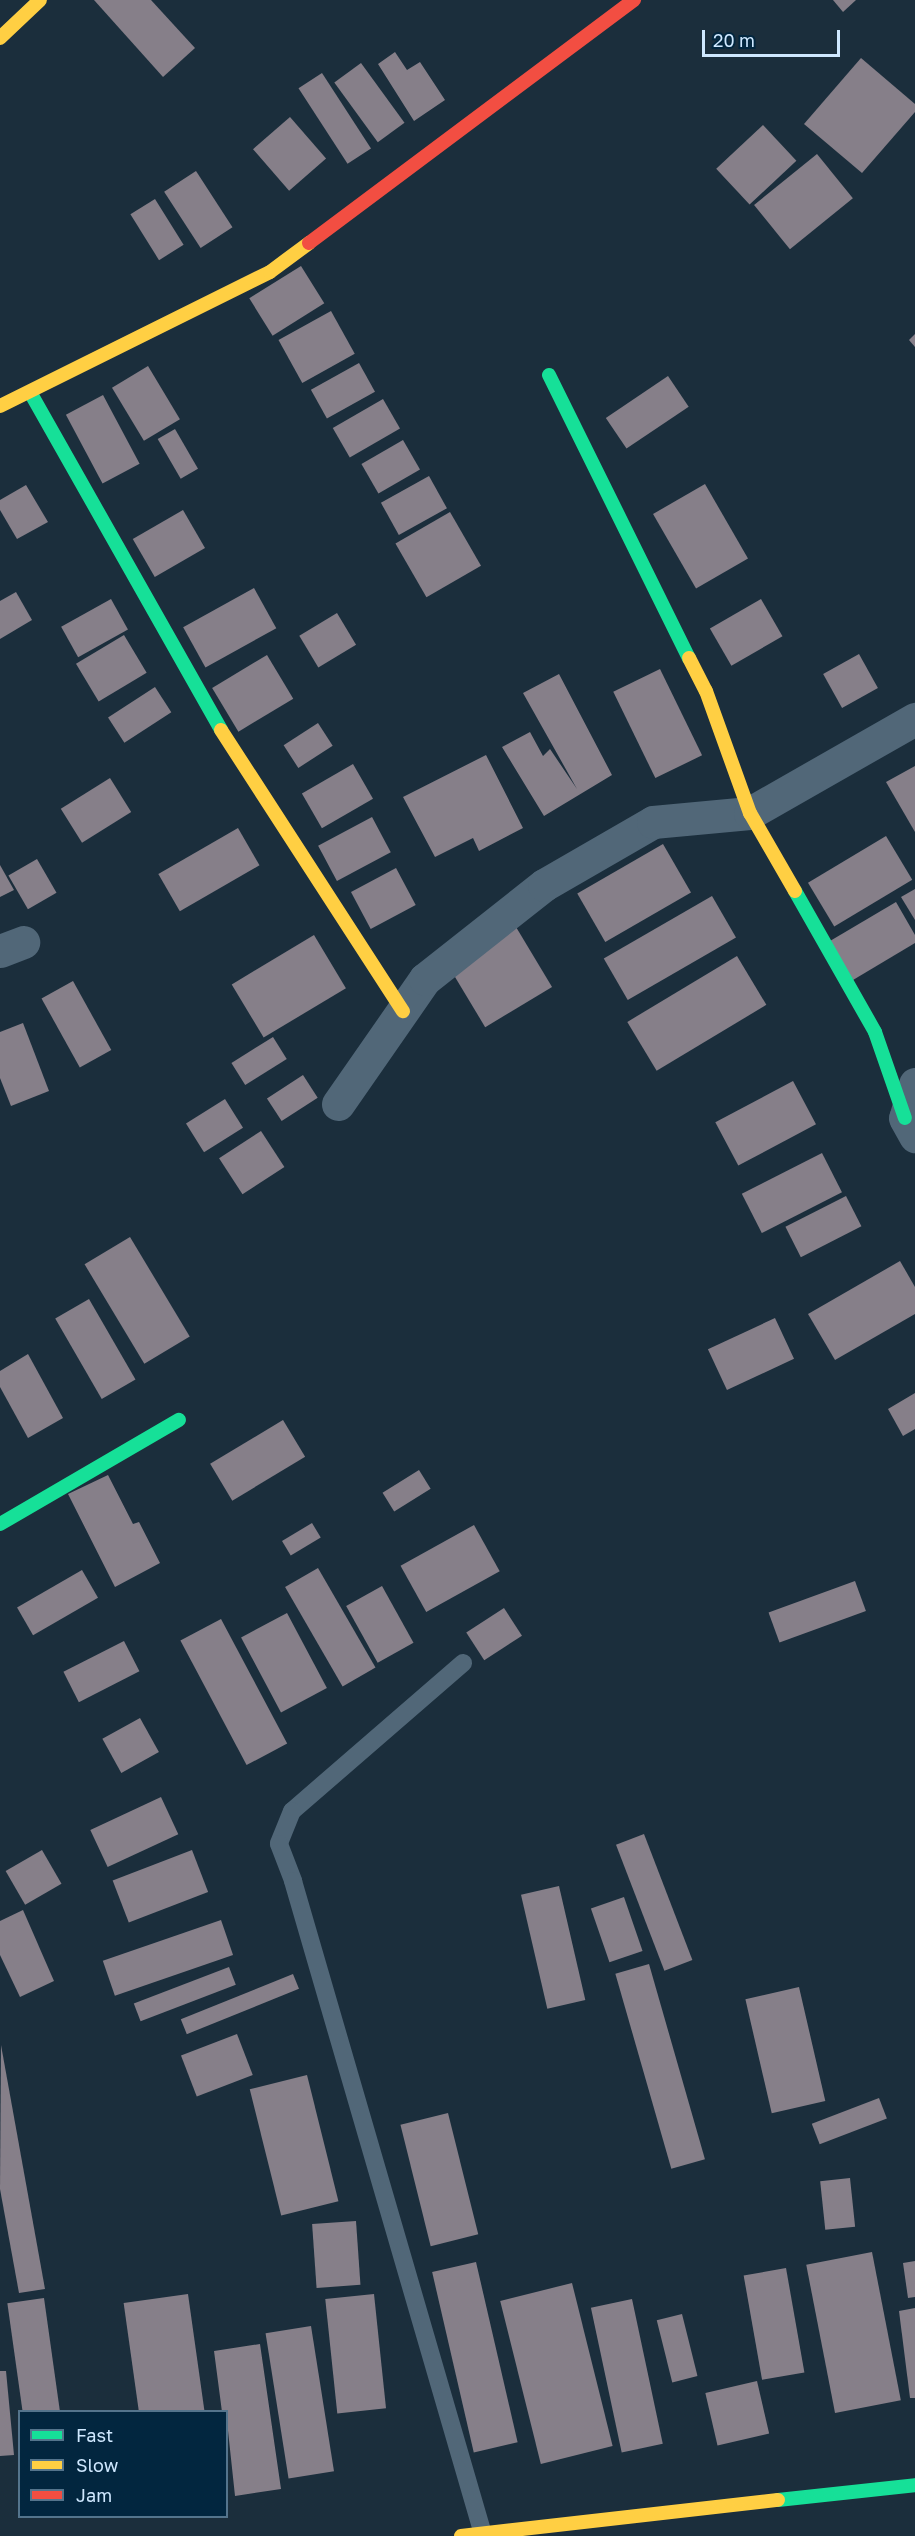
<!DOCTYPE html>
<html>
<head>
<meta charset="utf-8">
<style>
	body { margin:0 }
	#map { position:relative; width:915px; height:2536px; overflow:hidden; background:#1b2e3c; font-family:"Golos Text",sans-serif }
	div>[style] { position:absolute }
	.building>* { inset:0; background:#867f89; transform-origin:0 0 }
	.lane>* { height:18px; margin:-9px; padding:0 9px; transform-origin:9px; border-radius:9px; background:#516778 }
	.street>* { height:33px; margin:-16.5px; padding:0 16.5px; transform-origin:16.5px; border-radius:16.5px; background:#516778 }
	.fast>* { height:14px; margin:-7px; padding:0 7px; transform-origin:7px; border-radius:7px; background:#16e098 }
	.slow>* { height:14px; margin:-7px; padding:0 7px; transform-origin:7px; border-radius:7px; background:#ffcf43 }
	.jam>* { height:14px; margin:-7px; padding:0 7px; transform-origin:7px; border-radius:7px; background:#f24e42 }
	span { translate:-50% -50%; white-space:nowrap; text-align:center; line-height:1.15; -webkit-text-stroke:6px #02263f; paint-order:stroke }
	.legend { position:absolute; left:18px; top:2410px; width:210px; height:108px; box-sizing:border-box; background:#02263f; border:2px solid #54748c; margin:0; padding:8px 10px; list-style:none; font-size:18px; color:#cfe8ff }
	.legend li { display:flex; align-items:center; gap:12px; height:30px }
	.legend b { width:30px; border:2px solid #54748c }
	.scale { position:absolute; left:702px; top:30px; width:138px; height:27px; box-sizing:border-box; border:3px solid #cfe8ff; border-top:0; padding-left:8px; font-size:18px; line-height:21px; white-space:nowrap; color:#cfe8ff; -webkit-text-stroke:4px #02263f; paint-order:stroke }
</style>
</head>
<body>
<div id="map">
	<div class="building">
		<i style="clip-path:polygon(94px 0,151px 0,195px 48px,163px 77px)"></i>
		<i style="clip-path:polygon(833px 0,856px 0,843px 12px)"></i>
		<i style="clip-path:polygon(395px 52px,407px 70px,420px 62px,445px 100px,414px 121px,378px 64px)"></i>
		<i style="clip-path:polygon(861px 58px,915px 104px,915px 112px,862px 173px,804px 124px)"></i>
		<i style="left:361px;top:63px;width:74px;height:33px;rotate:54deg"></i>
		<i style="left:322px;top:73px;width:90px;height:28px;rotate:57deg"></i>
		<i style="left:290px;top:117px;width:55px;height:49px;rotate:49deg"></i>
		<i style="left:763px;top:125px;width:49px;height:64px;rotate:47deg"></i>
		<i style="left:817px;top:154px;width:57px;height:81px;rotate:51deg"></i>
		<i style="left:196px;top:171px;width:67px;height:38px;rotate:57deg"></i>
		<i style="left:155px;top:199px;width:54px;height:29px;rotate:58deg"></i>
		<i style="left:301px;top:266px;width:44px;height:61px;rotate:58deg"></i>
		<i style="left:331px;top:311px;width:49px;height:60px;rotate:61deg"></i>
		<i style="clip-path:polygon(915px 334px,915px 347px,909px 340px)"></i>
		<i style="left:359px;top:363px;width:33px;height:55px;rotate:61deg"></i>
		<i style="left:148px;top:366px;width:62px;height:42px;rotate:59deg"></i>
		<i style="left:668px;top:376px;width:37px;height:75px;rotate:56deg"></i>
		<i style="left:103px;top:395px;width:78px;height:42px;rotate:62deg"></i>
		<i style="left:383px;top:399px;width:34px;height:58px;rotate:60deg"></i>
		<i style="left:175px;top:429px;width:46px;height:20px;rotate:60deg"></i>
		<i style="left:403px;top:440px;width:34px;height:48px;rotate:60deg"></i>
		<i style="left:429px;top:476px;width:37px;height:55px;rotate:61deg"></i>
		<i style="left:705px;top:484px;width:86px;height:60px;rotate:60deg"></i>
		<i style="clip-path:polygon(26px 485px,48px 522px,17px 539px,0 510px,0 500px)"></i>
		<i style="left:183px;top:510px;width:44px;height:58px;rotate:60deg"></i>
		<i style="left:450px;top:512px;width:62px;height:63px;rotate:60deg"></i>
		<i style="left:254px;top:588px;width:46px;height:81px;rotate:61deg"></i>
		<i style="clip-path:polygon(16px 592px,32px 620px,0 639px,0 601px)"></i>
		<i style="left:111px;top:599px;width:35px;height:57px;rotate:61deg"></i>
		<i style="left:761px;top:599px;width:43px;height:59px;rotate:60deg"></i>
		<i style="left:337px;top:613px;width:37px;height:44px;rotate:59deg"></i>
		<i style="left:124px;top:635px;width:44px;height:56px;rotate:59deg"></i>
		<i style="left:859px;top:654px;width:39px;height:41px;rotate:61deg"></i>
		<i style="left:267px;top:655px;width:51px;height:64px;rotate:59deg"></i>
		<i style="left:660px;top:669px;width:96px;height:52px;rotate:64deg"></i>
		<i style="clip-path:polygon(559px 674px,612px 775px,544px 816px,502px 747px,530px 732px,543px 756px,550px 749px,577px 789px,523px 693px)"></i>
		<i style="left:155px;top:687px;width:30px;height:56px;rotate:57deg"></i>
		<i style="left:318px;top:723px;width:27px;height:41px;rotate:57deg"></i>
		<i style="clip-path:polygon(486px 755px,523px 828px,479px 851px,473px 838px,435px 857px,403px 797px)"></i>
		<i style="left:353px;top:764px;width:40px;height:59px;rotate:60deg"></i>
		<i style="clip-path:polygon(915px 766px,915px 832px,886px 782px)"></i>
		<i style="left:110px;top:778px;width:40px;height:58px;rotate:58deg"></i>
		<i style="left:372px;top:817px;width:40px;height:61px;rotate:62deg"></i>
		<i style="left:238px;top:828px;width:43px;height:92px;rotate:60deg"></i>
		<i style="left:886px;top:836px;width:51px;height:91px;rotate:59deg"></i>
		<i style="left:663px;top:844px;width:56px;height:99px;rotate:60deg"></i>
		<i style="left:37px;top:859px;width:39px;height:33px;rotate:60deg"></i>
		<i style="clip-path:polygon(0 865px,14px 890px,0 897px)"></i>
		<i style="left:396px;top:868px;width:42px;height:51px;rotate:62deg"></i>
		<i style="clip-path:polygon(915px 889px,915px 920px,901px 897px)"></i>
		<i style="left:712px;top:896px;width:48px;height:125px;rotate:60deg"></i>
		<i style="clip-path:polygon(896px 902px,915px 935px,915px 943px,853px 980px,830px 941px)"></i>
		<i style="left:516px;top:927px;width:70px;height:78px;rotate:59deg"></i>
		<i style="left:314px;top:935px;width:62px;height:96px;rotate:59deg"></i>
		<i style="left:737px;top:956px;width:57px;height:128px;rotate:59deg"></i>
		<i style="left:73px;top:981px;width:79px;height:36px;rotate:61deg"></i>
		<i style="clip-path:polygon(23px 1023px,49px 1091px,11px 1106px,0 1078px,0 1032px)"></i>
		<i style="left:273px;top:1037px;width:26px;height:49px;rotate:58deg"></i>
		<i style="left:303px;top:1075px;width:27px;height:43px;rotate:57deg"></i>
		<i style="left:793px;top:1081px;width:49px;height:88px;rotate:62deg"></i>
		<i style="left:225px;top:1099px;width:34px;height:46px;rotate:58deg"></i>
		<i style="left:261px;top:1131px;width:43px;height:50px;rotate:57deg"></i>
		<i style="left:822px;top:1153px;width:44px;height:90px;rotate:63deg"></i>
		<i style="left:846px;top:1196px;width:34px;height:68px;rotate:63deg"></i>
		<i style="left:130px;top:1237px;width:116px;height:53px;rotate:59deg"></i>
		<i style="clip-path:polygon(900px 1261px,915px 1287px,915px 1314px,835px 1360px,808px 1314px)"></i>
		<i style="left:89px;top:1299px;width:93px;height:39px;rotate:60deg"></i>
		<i style="left:775px;top:1318px;width:45px;height:74px;rotate:65deg"></i>
		<i style="clip-path:polygon(28px 1354px,63px 1418px,28px 1438px,0 1387px,0 1371px)"></i>
		<i style="clip-path:polygon(915px 1393px,915px 1429px,903px 1436px,888px 1409px)"></i>
		<i style="left:283px;top:1420px;width:43px;height:85px;rotate:59deg"></i>
		<i style="left:419px;top:1470px;width:22px;height:43px;rotate:58deg"></i>
		<i style="clip-path:polygon(108px 1475px,133px 1524px,139px 1522px,160px 1563px,115px 1587px,68px 1494px)"></i>
		<i style="left:312px;top:1523px;width:17px;height:35px;rotate:59deg"></i>
		<i style="left:474px;top:1525px;width:53px;height:84px;rotate:61deg"></i>
		<i style="left:318px;top:1568px;width:115px;height:38px;rotate:60deg"></i>
		<i style="left:82px;top:1570px;width:32px;height:75px;rotate:60deg"></i>
		<i style="left:855px;top:1581px;width:32px;height:92px;rotate:70deg"></i>
		<i style="left:382px;top:1586px;width:65px;height:41px;rotate:61deg"></i>
		<i style="left:504px;top:1608px;width:33px;height:45px;rotate:57deg"></i>
		<i style="left:287px;top:1613px;width:85px;height:52px;rotate:62deg"></i>
		<i style="left:221px;top:1619px;width:141px;height:46px;rotate:62deg"></i>
		<i style="left:124px;top:1641px;width:34px;height:68px;rotate:63deg"></i>
		<i style="left:140px;top:1718px;width:39px;height:43px;rotate:61deg"></i>
		<i style="left:161px;top:1797px;width:41px;height:78px;rotate:65deg"></i>
		<i style="left:644px;top:1834px;width:135px;height:30px;rotate:69deg"></i>
		<i style="left:42px;top:1850px;width:39px;height:42px;rotate:60deg"></i>
		<i style="left:192px;top:1850px;width:45px;height:85px;rotate:69deg"></i>
		<i style="left:559px;top:1886px;width:117px;height:39px;rotate:77deg"></i>
		<i style="left:624px;top:1897px;width:57px;height:35px;rotate:71deg"></i>
		<i style="clip-path:polygon(23px 1910px,54px 1981px,20px 1997px,0 1955px,0 1921px)"></i>
		<i style="left:221px;top:1920px;width:37px;height:125px;rotate:71deg"></i>
		<i style="left:649px;top:1964px;width:203px;height:35px;rotate:74deg"></i>
		<i style="left:229px;top:1967px;width:19px;height:102px;rotate:69deg"></i>
		<i style="left:293px;top:1974px;width:16px;height:121px;rotate:68deg"></i>
		<i style="left:799px;top:1987px;width:117px;height:55px;rotate:77deg"></i>
		<i style="left:237px;top:2034px;width:44px;height:60px;rotate:69deg"></i>
		<i style="clip-path:polygon(1px 2045px,45px 2289px,19px 2293px,0 2189px)"></i>
		<i style="left:307px;top:2075px;width:130px;height:59px;rotate:76deg"></i>
		<i style="left:879px;top:2098px;width:22px;height:72px;rotate:69deg"></i>
		<i style="left:448px;top:2113px;width:125px;height:49px;rotate:76deg"></i>
		<i style="left:850px;top:2178px;width:49px;height:30px;rotate:84deg"></i>
		<i style="left:356px;top:2221px;width:64px;height:44px;rotate:86deg"></i>
		<i style="left:872px;top:2252px;width:151px;height:67px;rotate:79deg"></i>
		<i style="clip-path:polygon(915px 2261px,915px 2297px,908px 2298px,903px 2263px)"></i>
		<i style="left:476px;top:2262px;width:185px;height:45px;rotate:77deg"></i>
		<i style="left:786px;top:2268px;width:106px;height:43px;rotate:80deg"></i>
		<i style="left:572px;top:2283px;width:168px;height:74px;rotate:76deg"></i>
		<i style="left:188px;top:2294px;width:119px;height:65px;rotate:82deg"></i>
		<i style="left:374px;top:2294px;width:115px;height:49px;rotate:84deg"></i>
		<i style="left:44px;top:2298px;width:115px;height:37px;rotate:82deg"></i>
		<i style="left:632px;top:2299px;width:148px;height:42px;rotate:78deg"></i>
		<i style="clip-path:polygon(915px 2308px,915px 2398px,910px 2398px,899px 2311px)"></i>
		<i style="left:682px;top:2314px;width:64px;height:26px;rotate:76deg"></i>
		<i style="left:311px;top:2326px;width:147px;height:46px;rotate:81deg"></i>
		<i style="clip-path:polygon(260px 2344px,281px 2489px,235px 2496px,226px 2412px,222px 2412px,214px 2351px)"></i>
		<i style="clip-path:polygon(0 2371px,6px 2371px,14px 2455px,0 2456px)"></i>
		<i style="left:757px;top:2381px;width:54px;height:53px;rotate:77deg"></i>
	</div>
	<div class="lane">
		<i style="left:463px;top:1663px;width:226px;rotate:139.1deg"></i>
		<i style="left:292px;top:1811px;width:35px;rotate:112deg"></i>
		<i style="left:279px;top:1844px;width:40px;rotate:69deg"></i>
		<i style="left:293px;top:1881px;width:680px;rotate:73.78deg"></i>
	</div>
	<div class="street">
		<i style="left:0;top:951px;width:25px;rotate:-21deg"></i>
		<i style="left:915px;top:1084px;width:35px;rotate:106deg"></i>
		<i style="left:905px;top:1118px;width:21px;rotate:61deg"></i>
		<i style="left:338px;top:1104px;width:152px;rotate:-55.2deg"></i>
		<i style="left:425px;top:979px;width:152px;rotate:-38.3deg"></i>
		<i style="left:544px;top:885px;width:126px;rotate:-30deg"></i>
		<i style="left:653px;top:822px;width:97px;rotate:-5.3deg"></i>
		<i style="left:750px;top:813px;width:190px;rotate:-29.7deg"></i>
	</div>
	<div class="fast">
		<i style="left:549px;top:375px;width:316px;rotate:63.7deg"></i>
		<i style="left:30px;top:392px;width:388px;rotate:60.5deg"></i>
		<i style="left:795px;top:891px;width:162px;rotate:60.4deg"></i>
		<i style="left:875px;top:1032px;width:91px;rotate:70.8deg"></i>
		<i style="left:0;top:1524px;width:207px;rotate:-30.2deg"></i>
		<i style="left:778px;top:2500px;width:138px;rotate:-6.2deg"></i>
	</div>
	<div class="slow">
		<i style="left:0;top:38px;width:55px;rotate:-43.5deg"></i>
		<i style="left:0;top:406px;width:301px;rotate:-26.4deg"></i>
		<i style="left:270px;top:272px;width:49px;rotate:-36.6deg"></i>
		<i style="left:689px;top:658px;width:37px;rotate:63deg"></i>
		<i style="left:706px;top:691px;width:130px;rotate:70.2deg"></i>
		<i style="left:750px;top:813px;width:90px;rotate:60deg"></i>
		<i style="left:221px;top:730px;width:335px;rotate:57.1deg"></i>
		<i style="left:461px;top:2536px;width:319px;rotate:-6.5deg"></i>
	</div>
	<div class="jam">
		<i style="left:309px;top:243px;width:406px;rotate:-36.8deg"></i>
	</div>
	<ul class="legend">
	<li><b style="height:8px;background:#16e098"></b>Fast</li>
	<li><b style="height:8px;background:#ffcf43"></b>Slow</li>
	<li><b style="height:8px;background:#f24e42"></b>Jam</li>
	</ul>
	<div class="scale">20 m</div>
</div>
</body>
</html>
